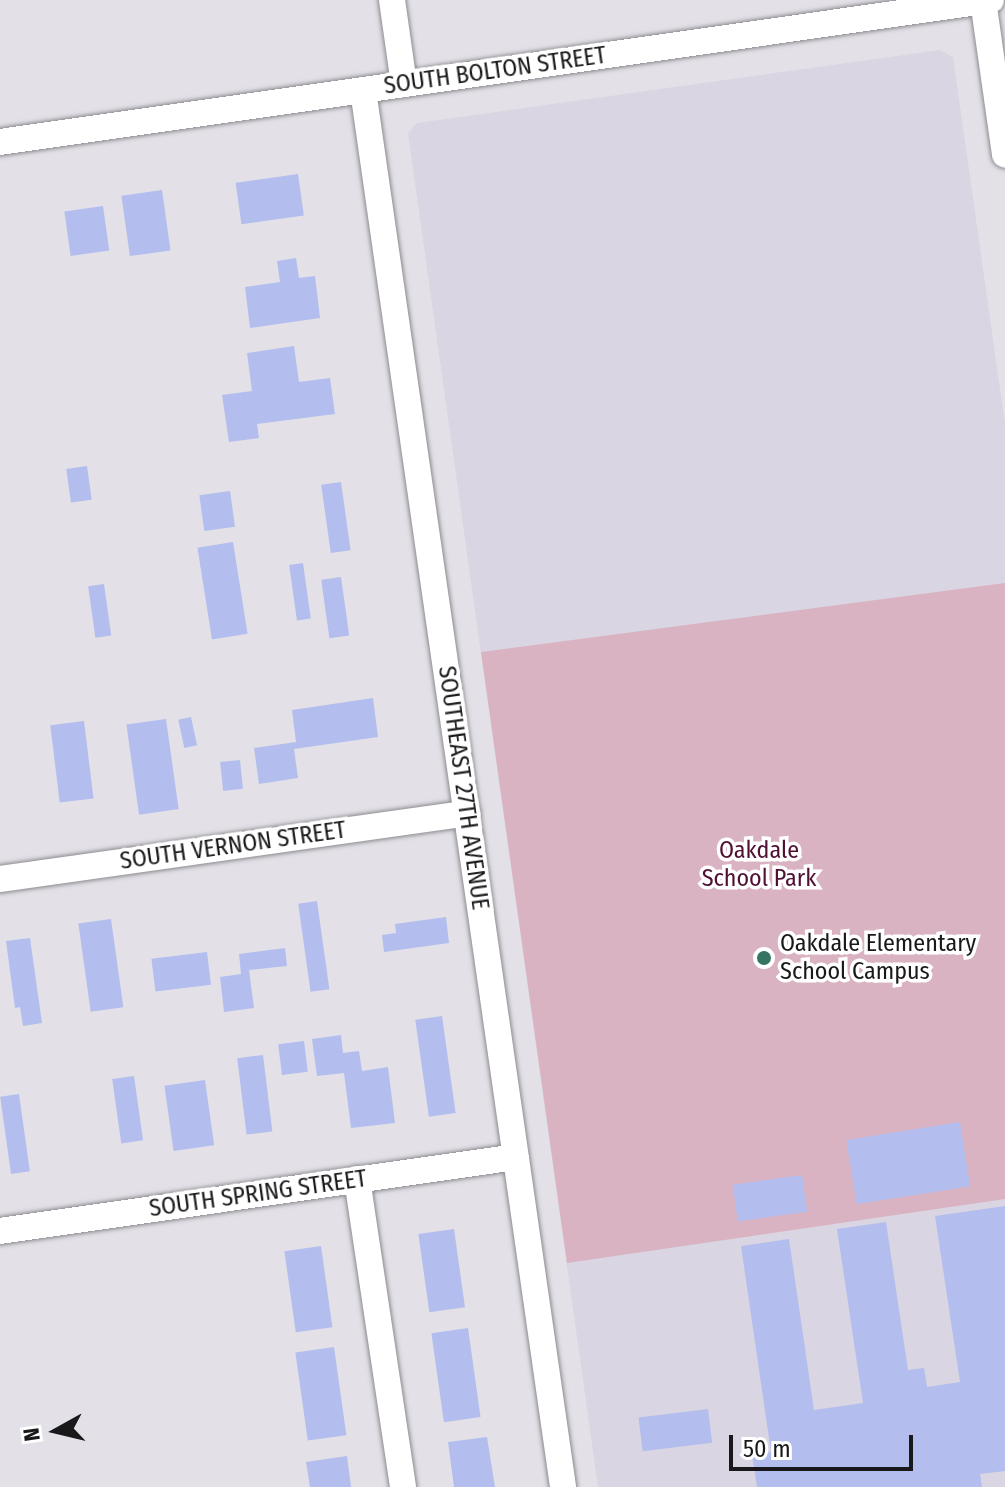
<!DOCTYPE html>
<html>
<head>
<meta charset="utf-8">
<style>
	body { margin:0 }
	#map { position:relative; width:1005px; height:1487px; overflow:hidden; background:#e3e1e7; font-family:"Fira Sans Condensed",sans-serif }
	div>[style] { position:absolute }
	.built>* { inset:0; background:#d9d5e2 }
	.green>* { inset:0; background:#d9b3c2 }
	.building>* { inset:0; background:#b3beee; transform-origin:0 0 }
	.roads { filter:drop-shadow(0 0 2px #8d8b91) drop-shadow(0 0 2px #8d8b91) }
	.minor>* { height:26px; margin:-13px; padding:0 13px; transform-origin:13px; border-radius:13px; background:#fff }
	.dots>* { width:22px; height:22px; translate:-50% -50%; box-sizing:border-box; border:4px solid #fff; border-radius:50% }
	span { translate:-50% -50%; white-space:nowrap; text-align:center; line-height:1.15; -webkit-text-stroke:7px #fff; paint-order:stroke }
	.street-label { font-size:24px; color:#19191b }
	.park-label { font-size:24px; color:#4f1032 }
	.poi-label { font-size:24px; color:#19191b }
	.left { translate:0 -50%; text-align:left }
	.north { position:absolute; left:16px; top:1391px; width:80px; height:80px; -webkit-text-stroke:6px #fff; paint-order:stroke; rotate:262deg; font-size:22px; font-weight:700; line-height:32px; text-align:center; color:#19191b }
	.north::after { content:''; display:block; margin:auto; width:28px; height:36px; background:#19191b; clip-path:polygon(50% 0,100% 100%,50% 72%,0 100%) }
	.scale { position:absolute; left:729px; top:1435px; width:184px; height:36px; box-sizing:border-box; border:4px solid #19191b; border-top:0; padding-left:10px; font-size:24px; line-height:28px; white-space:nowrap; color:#19191b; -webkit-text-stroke:6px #fff; paint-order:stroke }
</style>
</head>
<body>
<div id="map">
	<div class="built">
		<i style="clip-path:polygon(940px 50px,953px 57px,1005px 424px,1005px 1487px,598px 1487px,408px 133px,417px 123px)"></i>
	</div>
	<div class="green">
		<i style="clip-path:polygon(1005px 583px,1005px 1199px,567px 1263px,481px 652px)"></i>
	</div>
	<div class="building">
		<i style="left:298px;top:174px;width:42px;height:63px;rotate:82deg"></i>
		<i style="left:162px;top:190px;width:61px;height:41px;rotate:82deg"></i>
		<i style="left:103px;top:206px;width:45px;height:39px;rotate:82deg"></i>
		<i style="clip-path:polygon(296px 258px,299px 278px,315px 276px,320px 318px,250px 328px,245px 287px,280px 282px,277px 261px)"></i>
		<i style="clip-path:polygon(294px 346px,299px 382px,330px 378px,335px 414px,257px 424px,259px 438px,229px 442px,222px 395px,252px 391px,247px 353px)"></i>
		<i style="left:87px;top:466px;width:34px;height:21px;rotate:82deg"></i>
		<i style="left:341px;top:482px;width:69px;height:20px;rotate:82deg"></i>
		<i style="left:230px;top:491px;width:36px;height:31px;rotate:82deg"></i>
		<i style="left:233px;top:542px;width:93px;height:36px;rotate:81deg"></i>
		<i style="left:303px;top:563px;width:56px;height:14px;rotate:82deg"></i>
		<i style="left:341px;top:577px;width:59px;height:20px;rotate:82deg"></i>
		<i style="left:104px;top:584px;width:52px;height:16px;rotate:82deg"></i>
		<i style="clip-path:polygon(373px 698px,378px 737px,294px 749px,298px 778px,259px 784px,254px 748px,296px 742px,292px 710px)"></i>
		<i style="left:191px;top:717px;width:29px;height:13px;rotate:78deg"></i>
		<i style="left:166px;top:719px;width:91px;height:40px;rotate:82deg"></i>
		<i style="left:84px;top:721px;width:78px;height:34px;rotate:83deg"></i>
		<i style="left:240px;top:760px;width:29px;height:20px;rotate:84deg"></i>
		<i style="left:317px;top:901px;width:89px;height:19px;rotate:82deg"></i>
		<i style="clip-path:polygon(446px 917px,449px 943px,384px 952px,382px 935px,396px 933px,395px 924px)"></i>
		<i style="left:111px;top:919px;width:89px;height:33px;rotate:82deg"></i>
		<i style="clip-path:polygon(30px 938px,42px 1023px,23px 1026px,20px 1007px,15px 1008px,6px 941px)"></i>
		<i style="clip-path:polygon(285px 948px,287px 966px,249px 970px,254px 1008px,224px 1012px,220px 977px,241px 974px,239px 954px)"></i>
		<i style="left:207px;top:952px;width:33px;height:56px;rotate:83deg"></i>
		<i style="left:442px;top:1016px;width:98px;height:27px;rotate:82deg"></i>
		<i style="clip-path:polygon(341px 1035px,343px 1053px,359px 1051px,362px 1071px,388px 1067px,395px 1123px,351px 1128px,344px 1073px,317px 1076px,312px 1039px)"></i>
		<i style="left:304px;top:1041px;width:31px;height:26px;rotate:83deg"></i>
		<i style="left:263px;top:1055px;width:77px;height:26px;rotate:83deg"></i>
		<i style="left:134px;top:1076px;width:65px;height:22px;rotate:82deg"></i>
		<i style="left:205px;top:1080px;width:66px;height:41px;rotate:82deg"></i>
		<i style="left:19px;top:1094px;width:78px;height:19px;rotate:82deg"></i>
		<i style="left:960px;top:1122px;width:65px;height:115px;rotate:81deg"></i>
		<i style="left:802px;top:1175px;width:37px;height:70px;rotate:82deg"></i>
		<i style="clip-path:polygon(1005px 1206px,1005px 1471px,980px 1474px,982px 1487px,757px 1487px,752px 1455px,771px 1452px,741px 1246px,789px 1239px,814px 1410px,863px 1403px,837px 1229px,886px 1222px,908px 1370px,924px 1368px,927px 1387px,960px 1382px,935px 1216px)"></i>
		<i style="left:454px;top:1229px;width:79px;height:36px;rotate:82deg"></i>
		<i style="left:321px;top:1246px;width:82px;height:37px;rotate:82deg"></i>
		<i style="left:468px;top:1328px;width:90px;height:37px;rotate:82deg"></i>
		<i style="left:334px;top:1347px;width:89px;height:39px;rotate:82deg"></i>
		<i style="left:708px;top:1409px;width:34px;height:70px;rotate:83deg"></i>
		<i style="clip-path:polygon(487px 1437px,495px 1487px,454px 1487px,448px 1442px)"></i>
		<i style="clip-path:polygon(347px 1456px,351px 1487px,310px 1487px,306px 1462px)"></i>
	</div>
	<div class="roads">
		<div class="minor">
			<i style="left:392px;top:0;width:85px;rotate:81.9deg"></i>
			<i style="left:983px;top:0;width:156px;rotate:81.9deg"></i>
			<i style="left:363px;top:90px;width:1411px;rotate:81.85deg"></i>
			<i style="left:0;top:142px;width:1001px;rotate:-8.15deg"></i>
			<i style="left:0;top:879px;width:472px;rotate:-8deg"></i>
			<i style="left:357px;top:1179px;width:311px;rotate:81.5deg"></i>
			<i style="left:0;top:1231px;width:521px;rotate:-8.16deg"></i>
		</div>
	</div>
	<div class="dots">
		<i style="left:764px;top:958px;background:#357462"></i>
	</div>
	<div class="street-label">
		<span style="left:495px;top:71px;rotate:-8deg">SOUTH BOLTON STREET</span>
		<span style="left:463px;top:788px;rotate:82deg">SOUTHEAST 27TH AVENUE</span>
		<span style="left:233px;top:846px;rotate:-8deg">SOUTH VERNON STREET</span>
		<span style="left:258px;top:1194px;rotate:-8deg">SOUTH SPRING STREET</span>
	</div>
	<div class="park-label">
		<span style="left:759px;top:865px">Oakdale<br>School Park</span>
	</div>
	<div class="poi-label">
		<span class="left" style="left:780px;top:958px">Oakdale Elementary<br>School Campus</span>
	</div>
	<div class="north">N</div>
	<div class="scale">50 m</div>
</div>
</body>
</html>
